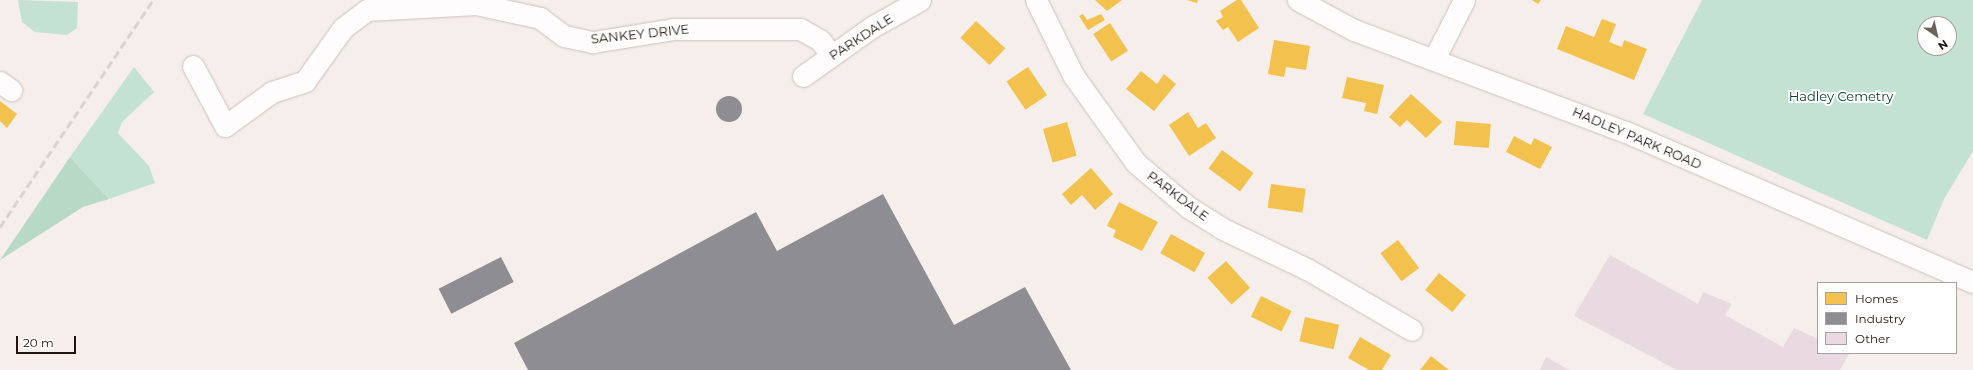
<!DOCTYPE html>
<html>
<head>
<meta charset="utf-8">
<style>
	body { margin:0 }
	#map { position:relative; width:1973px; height:370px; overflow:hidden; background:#f6eeea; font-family:Montserrat,sans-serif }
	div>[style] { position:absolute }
	.green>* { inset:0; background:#c4e2d1 }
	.forest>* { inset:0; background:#b8d9c6 }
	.homes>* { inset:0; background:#f2c14e; transform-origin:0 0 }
	.industry>* { inset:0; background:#8d8d92; transform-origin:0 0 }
	.round { border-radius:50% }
	.building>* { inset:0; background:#e8dae0 }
	.roads { filter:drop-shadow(0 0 1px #cbc1bc) drop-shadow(0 0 1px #cbc1bc) }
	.minor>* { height:21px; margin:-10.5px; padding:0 10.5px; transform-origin:10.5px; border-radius:10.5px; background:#fefcfc }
	.rail>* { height:3px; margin-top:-1.5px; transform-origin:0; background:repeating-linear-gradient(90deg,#d6d3d2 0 8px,transparent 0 12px) }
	span { translate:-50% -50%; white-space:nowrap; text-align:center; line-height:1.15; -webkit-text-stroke:4px #fff; paint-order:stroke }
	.street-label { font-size:13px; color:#21140e }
	.park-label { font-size:13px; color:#09422e }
	.legend { position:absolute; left:1817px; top:282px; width:140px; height:72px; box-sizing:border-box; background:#fff; border:1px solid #a6a19f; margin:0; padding:5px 7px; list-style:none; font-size:12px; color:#21140e }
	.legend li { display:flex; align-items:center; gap:8px; height:20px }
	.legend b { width:20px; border:1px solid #a6a19f }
	.north { position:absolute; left:1917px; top:16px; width:40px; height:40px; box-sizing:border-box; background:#fff; border:1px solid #a6a19f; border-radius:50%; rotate:146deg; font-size:11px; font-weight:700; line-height:16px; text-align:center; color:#21140e }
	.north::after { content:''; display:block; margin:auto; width:14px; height:18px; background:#6c605b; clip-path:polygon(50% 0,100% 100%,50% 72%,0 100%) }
	.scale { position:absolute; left:16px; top:336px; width:60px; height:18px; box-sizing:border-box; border:2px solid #21140e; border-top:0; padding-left:5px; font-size:12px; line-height:14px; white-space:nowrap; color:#21140e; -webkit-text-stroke:3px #fff; paint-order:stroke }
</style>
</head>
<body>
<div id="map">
	<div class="green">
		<i style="clip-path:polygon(18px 0,78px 2px,77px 28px,67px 35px,35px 32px,22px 22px)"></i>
		<i style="clip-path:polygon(evenodd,1702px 0,1973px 0,1973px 151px,1944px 199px,1927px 240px,1643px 114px,1702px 0,1925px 24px,1949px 24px,1949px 48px,1925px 48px,1925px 24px)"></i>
		<i style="clip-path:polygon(134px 67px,154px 92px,122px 122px,118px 133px,149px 166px,155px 183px,109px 199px,70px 157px)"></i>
	</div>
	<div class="forest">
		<i style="clip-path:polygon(70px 157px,109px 199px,83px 207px,0 260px)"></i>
	</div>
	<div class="homes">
		<i style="clip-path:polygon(1095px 0,1122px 0,1107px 11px)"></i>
		<i style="clip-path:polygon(1187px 0,1198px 0,1197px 3px)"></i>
		<i style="clip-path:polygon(1237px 0,1241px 0,1259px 28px,1238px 42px,1228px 27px,1223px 30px,1216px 21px,1223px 17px,1220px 11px)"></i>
		<i style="clip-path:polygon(1532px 0,1541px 0,1538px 4px)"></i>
		<i style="clip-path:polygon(1083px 14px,1087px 20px,1101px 14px,1105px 20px,1088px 30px,1079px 16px)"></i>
		<i style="clip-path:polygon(1602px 19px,1616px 24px,1609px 42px,1622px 47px,1624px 40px,1647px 49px,1634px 80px,1557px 49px,1566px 26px,1594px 37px)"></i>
		<i style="left:976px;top:21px;width:40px;height:23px;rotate:43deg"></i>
		<i style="left:1110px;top:23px;width:33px;height:20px;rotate:57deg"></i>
		<i style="clip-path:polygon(1274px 40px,1310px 46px,1306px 70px,1286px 67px,1284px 77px,1268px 74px)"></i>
		<i style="left:1028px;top:67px;width:34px;height:26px;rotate:56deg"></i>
		<i style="clip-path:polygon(1141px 71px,1157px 84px,1164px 74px,1176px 84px,1154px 111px,1126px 89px)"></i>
		<i style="clip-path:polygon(1347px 77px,1384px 85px,1377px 114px,1364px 111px,1366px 103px,1342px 98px)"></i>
		<i style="clip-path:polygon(1411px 94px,1442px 122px,1426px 138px,1407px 120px,1400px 127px,1389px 117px)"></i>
		<i style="clip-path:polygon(0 101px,17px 114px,7px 128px,0 121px)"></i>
		<i style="clip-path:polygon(1188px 112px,1198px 128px,1206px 123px,1216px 138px,1189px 156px,1169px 125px)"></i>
		<i style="left:1456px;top:121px;width:35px;height:24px;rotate:5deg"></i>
		<i style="left:1067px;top:122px;width:35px;height:25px;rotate:74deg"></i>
		<i style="clip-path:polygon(1514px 136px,1531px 145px,1534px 138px,1552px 147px,1540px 169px,1506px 152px)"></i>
		<i style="left:1222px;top:150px;width:39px;height:23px;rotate:36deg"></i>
		<i style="clip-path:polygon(1091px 168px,1113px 194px,1095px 210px,1082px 195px,1071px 205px,1062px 194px)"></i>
		<i style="left:1271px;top:184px;width:35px;height:24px;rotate:8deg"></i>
		<i style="clip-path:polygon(1119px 202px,1158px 222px,1142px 251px,1113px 237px,1116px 230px,1107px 226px)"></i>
		<i style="left:1171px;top:234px;width:39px;height:22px;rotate:29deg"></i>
		<i style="left:1398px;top:240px;width:35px;height:22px;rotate:53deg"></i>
		<i style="left:1226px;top:261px;width:36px;height:25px;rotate:48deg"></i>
		<i style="left:1439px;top:273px;width:35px;height:22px;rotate:39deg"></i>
		<i style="left:1261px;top:296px;width:34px;height:23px;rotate:26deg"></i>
		<i style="left:1305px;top:317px;width:35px;height:25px;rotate:13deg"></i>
		<i style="clip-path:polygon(1360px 337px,1391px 355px,1382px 370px,1369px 370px,1348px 358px)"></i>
		<i style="clip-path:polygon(1431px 356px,1449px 370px,1420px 370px)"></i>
	</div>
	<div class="industry">
		<i class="round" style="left:716px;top:96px;width:26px;height:26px"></i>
		<i style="clip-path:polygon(883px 194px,954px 325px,1025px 287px,1071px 370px,528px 370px,514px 343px,756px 212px,777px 251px)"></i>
		<i style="left:501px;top:257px;width:28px;height:70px;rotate:63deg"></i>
	</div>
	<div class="building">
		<i style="clip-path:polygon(1610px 255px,1698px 304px,1703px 292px,1732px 304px,1725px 315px,1783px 347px,1794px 328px,1818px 339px,1818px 353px,1849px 354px,1840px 370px,1677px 370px,1574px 316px)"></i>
		<i style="clip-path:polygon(1546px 357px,1569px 370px,1540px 370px)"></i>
	</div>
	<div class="roads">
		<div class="minor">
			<i style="left:1036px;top:0;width:84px;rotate:63.7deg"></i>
			<i style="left:1073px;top:75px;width:108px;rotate:54.4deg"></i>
			<i style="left:1136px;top:163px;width:68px;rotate:40.2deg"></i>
			<i style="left:1188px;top:207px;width:39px;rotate:32deg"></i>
			<i style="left:1221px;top:228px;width:95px;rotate:25.5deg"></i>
			<i style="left:1307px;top:269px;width:121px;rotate:30.2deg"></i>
			<i style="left:1298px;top:0;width:64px;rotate:28.2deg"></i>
			<i style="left:1354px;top:30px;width:290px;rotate:20.6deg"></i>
			<i style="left:1626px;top:132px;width:378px;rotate:23.4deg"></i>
			<i style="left:1434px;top:59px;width:66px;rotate:-63deg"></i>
			<i style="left:193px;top:66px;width:68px;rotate:61.9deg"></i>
			<i style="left:225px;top:126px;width:58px;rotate:-35.9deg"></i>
			<i style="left:272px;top:92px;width:35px;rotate:-18deg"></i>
			<i style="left:305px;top:81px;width:65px;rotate:-54.4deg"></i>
			<i style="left:343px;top:28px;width:30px;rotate:-37deg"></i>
			<i style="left:367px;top:10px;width:109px;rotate:-3.2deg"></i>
			<i style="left:476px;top:4px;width:66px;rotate:12.3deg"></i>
			<i style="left:540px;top:18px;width:30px;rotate:37deg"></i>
			<i style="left:564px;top:36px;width:30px;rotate:12deg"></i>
			<i style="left:593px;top:42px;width:81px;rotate:-9.2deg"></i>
			<i style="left:673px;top:29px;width:127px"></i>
			<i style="left:800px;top:29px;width:23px;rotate:29deg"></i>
			<i style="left:820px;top:40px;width:19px;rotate:54deg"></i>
			<i style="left:803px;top:76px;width:85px;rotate:-35.4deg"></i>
			<i style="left:872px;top:27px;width:55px;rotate:-29.4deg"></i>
			<i style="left:0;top:82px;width:14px;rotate:36deg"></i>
		</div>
	</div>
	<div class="rail">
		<i style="left:0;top:227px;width:274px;rotate:-56deg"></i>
	</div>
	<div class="street-label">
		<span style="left:640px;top:34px;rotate:-6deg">SANKEY DRIVE</span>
		<span style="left:861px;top:37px;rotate:-33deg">PARKDALE</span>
		<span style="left:1637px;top:138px;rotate:23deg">HADLEY PARK ROAD</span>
		<span style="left:1178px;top:196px;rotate:37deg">PARKDALE</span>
	</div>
	<div class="park-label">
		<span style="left:1841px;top:96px">Hadley Cemetry</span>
	</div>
	<ul class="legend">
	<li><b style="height:11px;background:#f2c14e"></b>Homes</li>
	<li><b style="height:11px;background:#8d8d92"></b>Industry</li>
	<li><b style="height:11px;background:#e8dae0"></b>Other</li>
	</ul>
	<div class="north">N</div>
	<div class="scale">20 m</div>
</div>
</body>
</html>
